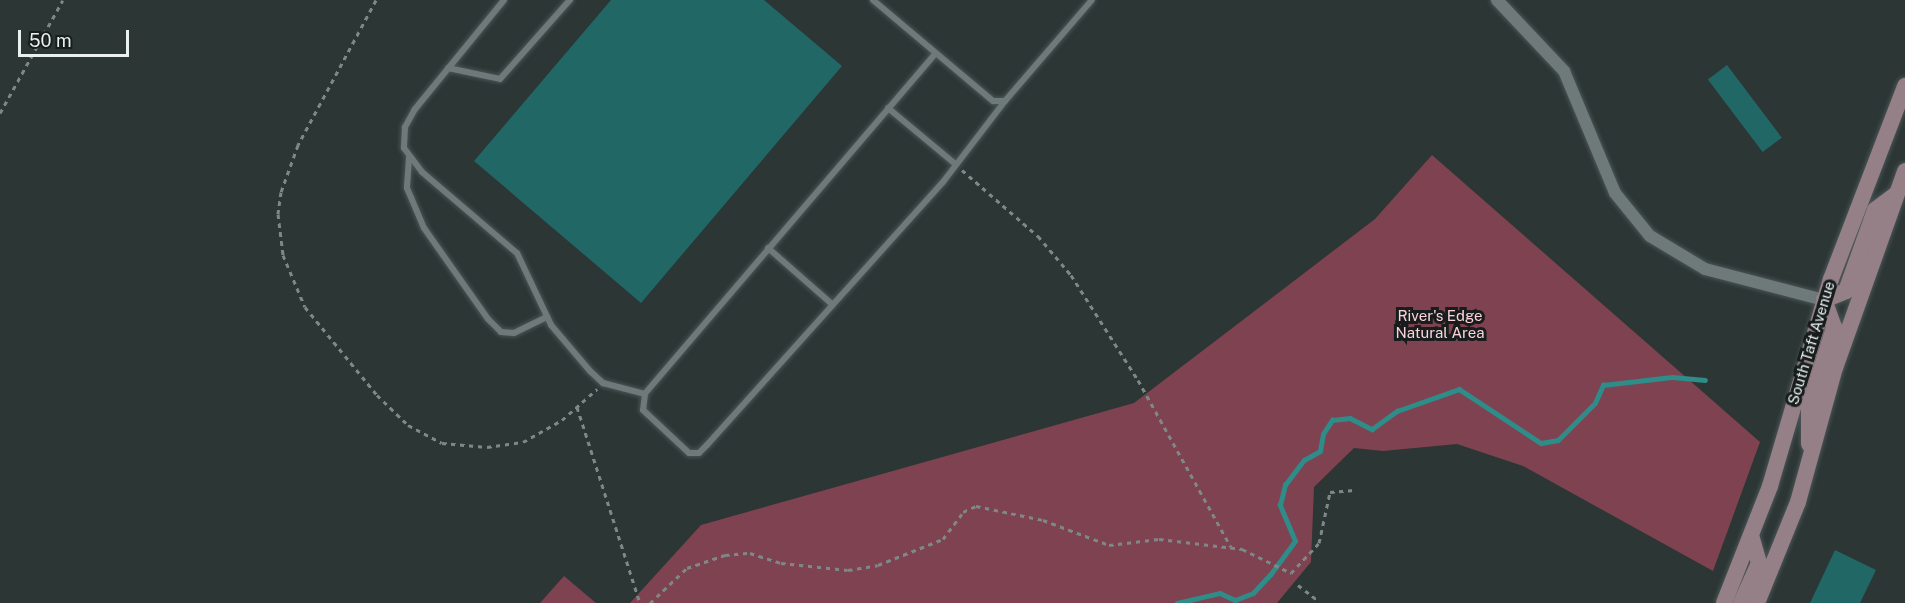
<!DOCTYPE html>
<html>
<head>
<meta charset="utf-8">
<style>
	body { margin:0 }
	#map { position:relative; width:1905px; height:603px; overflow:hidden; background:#2b3635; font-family:"Public Sans",sans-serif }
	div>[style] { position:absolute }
	.green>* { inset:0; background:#7e4251 }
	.stream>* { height:4.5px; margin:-2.25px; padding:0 2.25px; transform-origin:2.25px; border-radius:2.25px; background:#2e8c89 }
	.building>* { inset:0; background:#216765; transform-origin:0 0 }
	.path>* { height:3px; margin-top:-1.5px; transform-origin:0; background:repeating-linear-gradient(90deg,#7e8887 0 4.5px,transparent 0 9px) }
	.roads { filter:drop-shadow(0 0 2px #4b5454) drop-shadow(0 0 2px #4b5454) }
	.lane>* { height:6px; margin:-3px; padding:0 3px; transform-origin:3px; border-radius:3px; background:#6e7a79 }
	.street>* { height:12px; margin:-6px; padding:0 6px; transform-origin:6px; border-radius:6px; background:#6e7a79 }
	.secondary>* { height:16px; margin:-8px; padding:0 8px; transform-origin:8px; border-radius:8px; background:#948086 }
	span { translate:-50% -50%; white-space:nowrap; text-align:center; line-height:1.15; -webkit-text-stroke:6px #171c1c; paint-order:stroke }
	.park-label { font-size:15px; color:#fdd4dc }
	.street-label { font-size:15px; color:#e9f0ef }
	.scale { position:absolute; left:18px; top:30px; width:111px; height:27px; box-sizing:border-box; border:3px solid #e9f0ef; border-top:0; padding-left:8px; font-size:18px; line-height:21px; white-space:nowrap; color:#e9f0ef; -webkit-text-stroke:4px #171c1c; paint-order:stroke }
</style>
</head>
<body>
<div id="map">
	<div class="green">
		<i style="clip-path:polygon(1432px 155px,1760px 442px,1713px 571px,1523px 466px,1457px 444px,1383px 451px,1354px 448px,1314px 487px,1311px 562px,1277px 603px,630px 603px,701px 525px,1134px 403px,1375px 219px)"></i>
		<i style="clip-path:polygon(564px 576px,596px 603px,540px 603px)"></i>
	</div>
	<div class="stream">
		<i style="left:1177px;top:603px;width:44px;rotate:-13.1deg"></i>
		<i style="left:1220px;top:593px;width:17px;rotate:25deg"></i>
		<i style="left:1235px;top:600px;width:19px;rotate:-21deg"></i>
		<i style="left:1253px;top:593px;width:25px;rotate:-47deg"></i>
		<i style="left:1270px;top:575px;width:42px;rotate:-53.7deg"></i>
		<i style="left:1295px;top:541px;width:39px;rotate:-113deg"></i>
		<i style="left:1280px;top:505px;width:21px;rotate:-76deg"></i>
		<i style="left:1285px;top:485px;width:31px;rotate:-53deg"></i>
		<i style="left:1304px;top:460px;width:18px;rotate:-29deg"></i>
		<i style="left:1320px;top:451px;width:17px;rotate:-80deg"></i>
		<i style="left:1323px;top:434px;width:17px;rotate:-57deg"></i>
		<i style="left:1332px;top:420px;width:18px;rotate:-6deg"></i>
		<i style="left:1350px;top:418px;width:25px;rotate:27deg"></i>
		<i style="left:1372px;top:429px;width:31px;rotate:-36deg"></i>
		<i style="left:1397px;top:411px;width:66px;rotate:-19.5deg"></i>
		<i style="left:1459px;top:389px;width:98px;rotate:33.4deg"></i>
		<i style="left:1541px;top:443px;width:17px;rotate:-10deg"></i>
		<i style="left:1558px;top:440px;width:52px;rotate:-45deg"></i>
		<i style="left:1595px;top:403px;width:20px;rotate:-66deg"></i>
		<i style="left:1603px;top:385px;width:69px;rotate:-6.6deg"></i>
		<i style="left:1672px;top:377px;width:33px;rotate:5deg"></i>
	</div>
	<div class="building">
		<i style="clip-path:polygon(611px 0,764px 0,842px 66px,641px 303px,474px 161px)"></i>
		<i style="left:1727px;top:65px;width:91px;height:24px;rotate:53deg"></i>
		<i style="clip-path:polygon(1835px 550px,1876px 570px,1860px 603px,1810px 603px)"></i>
	</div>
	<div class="path">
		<i style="left:376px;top:0;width:165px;rotate:118.3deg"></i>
		<i style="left:298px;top:145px;width:50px;rotate:109.9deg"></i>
		<i style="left:281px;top:192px;width:22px;rotate:98deg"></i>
		<i style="left:278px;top:214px;width:41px;rotate:83deg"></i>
		<i style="left:283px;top:255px;width:56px;rotate:67.1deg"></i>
		<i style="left:305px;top:307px;width:114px;rotate:50.7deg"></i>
		<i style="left:377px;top:395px;width:43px;rotate:44.1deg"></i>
		<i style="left:408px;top:425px;width:38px;rotate:28deg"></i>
		<i style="left:442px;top:443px;width:45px;rotate:5.1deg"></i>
		<i style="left:487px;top:447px;width:36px;rotate:-8deg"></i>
		<i style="left:523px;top:442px;width:45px;rotate:-29.4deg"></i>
		<i style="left:562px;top:420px;width:47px;rotate:-41.5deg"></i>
		<i style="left:0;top:113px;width:129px;rotate:-60.9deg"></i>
		<i style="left:962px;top:170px;width:101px;rotate:41deg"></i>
		<i style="left:1038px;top:236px;width:51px;rotate:49.8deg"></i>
		<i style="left:1071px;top:275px;width:125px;rotate:57.5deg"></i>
		<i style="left:1138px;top:380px;width:191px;rotate:60.9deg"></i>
		<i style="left:577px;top:407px;width:206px;rotate:72.2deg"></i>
		<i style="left:1298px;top:585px;width:23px;rotate:38deg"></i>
		<i style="left:650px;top:603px;width:51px;rotate:-43.4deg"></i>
		<i style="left:687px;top:568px;width:40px;rotate:-18.9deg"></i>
		<i style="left:725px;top:555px;width:25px;rotate:-5deg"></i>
		<i style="left:750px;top:553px;width:33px;rotate:18deg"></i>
		<i style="left:781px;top:563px;width:67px;rotate:6deg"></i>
		<i style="left:848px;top:570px;width:30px;rotate:-9deg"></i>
		<i style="left:878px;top:565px;width:70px;rotate:-21.8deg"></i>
		<i style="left:943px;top:539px;width:34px;rotate:-53deg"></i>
		<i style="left:963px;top:512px;width:14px;rotate:-25deg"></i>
		<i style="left:976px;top:506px;width:68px;rotate:11.8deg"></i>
		<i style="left:1043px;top:520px;width:71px;rotate:20.7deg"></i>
		<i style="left:1109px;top:545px;width:50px;rotate:-6.8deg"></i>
		<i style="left:1159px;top:539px;width:84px;rotate:6.9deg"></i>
		<i style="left:1242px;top:549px;width:55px;rotate:26.1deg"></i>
		<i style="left:1291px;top:573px;width:41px;rotate:-47deg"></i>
		<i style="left:1319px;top:543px;width:52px;rotate:-77.8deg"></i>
		<i style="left:1330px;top:492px;width:24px;rotate:-5deg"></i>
	</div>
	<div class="roads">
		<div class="lane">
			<i style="left:504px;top:0;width:141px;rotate:129.2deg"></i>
			<i style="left:415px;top:109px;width:21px;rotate:119deg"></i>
			<i style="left:405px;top:127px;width:21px;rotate:93deg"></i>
			<i style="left:404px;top:148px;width:30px;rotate:53deg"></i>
			<i style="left:422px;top:172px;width:125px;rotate:40.5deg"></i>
			<i style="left:517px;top:253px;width:80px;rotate:64.7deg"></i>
			<i style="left:551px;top:325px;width:60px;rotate:49.7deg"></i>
			<i style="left:590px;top:371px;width:18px;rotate:43deg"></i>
			<i style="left:603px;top:383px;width:43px;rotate:14.7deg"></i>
			<i style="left:873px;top:0;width:157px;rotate:40.1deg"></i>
			<i style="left:993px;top:101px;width:12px"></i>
			<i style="left:1005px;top:101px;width:133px;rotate:-49.3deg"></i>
			<i style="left:935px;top:54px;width:447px;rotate:130.5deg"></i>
			<i style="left:645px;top:394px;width:16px;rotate:97deg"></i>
			<i style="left:643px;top:410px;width:63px;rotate:43.1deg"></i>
			<i style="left:689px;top:453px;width:10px"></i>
			<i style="left:699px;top:453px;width:11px;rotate:-45deg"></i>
			<i style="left:707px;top:445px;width:353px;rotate:-48.1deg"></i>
			<i style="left:943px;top:182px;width:102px;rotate:-52.6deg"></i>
			<i style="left:448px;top:68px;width:53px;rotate:11.9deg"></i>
			<i style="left:500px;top:79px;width:106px;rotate:-48.5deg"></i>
			<i style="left:888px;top:108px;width:86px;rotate:39.8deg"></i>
			<i style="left:409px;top:158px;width:30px;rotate:94deg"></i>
			<i style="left:407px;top:188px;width:43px;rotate:67deg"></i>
			<i style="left:424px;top:228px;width:111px;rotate:54.9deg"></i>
			<i style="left:488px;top:319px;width:18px;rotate:45deg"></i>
			<i style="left:501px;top:332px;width:13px;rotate:4deg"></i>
			<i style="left:514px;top:333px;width:37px;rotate:-26deg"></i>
			<i style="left:768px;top:248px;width:86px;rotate:41.2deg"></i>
		</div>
		<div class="street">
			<i style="left:1497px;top:0;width:98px;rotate:46.7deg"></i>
			<i style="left:1564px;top:71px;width:132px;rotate:67.3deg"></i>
			<i style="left:1615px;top:193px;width:55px;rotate:50.9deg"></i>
			<i style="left:1650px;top:236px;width:64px;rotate:31deg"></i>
			<i style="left:1705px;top:269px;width:123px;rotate:14.6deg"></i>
		</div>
		<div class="secondary">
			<i style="left:1824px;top:300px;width:24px;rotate:-22deg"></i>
			<i style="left:1846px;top:291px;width:86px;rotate:-70.3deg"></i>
			<i style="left:1875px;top:210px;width:26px;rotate:-37deg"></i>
			<i style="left:1809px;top:444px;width:36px;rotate:-90deg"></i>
			<i style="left:1809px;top:408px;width:85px;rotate:-72.8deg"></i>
			<i style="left:1834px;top:327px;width:29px;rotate:-110deg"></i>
			<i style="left:1724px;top:603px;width:126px;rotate:-68.5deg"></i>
			<i style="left:1770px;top:486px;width:216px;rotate:-73.6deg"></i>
			<i style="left:1831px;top:279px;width:207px;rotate:-69deg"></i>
			<i style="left:1741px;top:603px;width:44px;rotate:-65.8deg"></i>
			<i style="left:1759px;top:563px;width:26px;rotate:-106deg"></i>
			<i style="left:1757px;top:603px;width:109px;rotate:-67.9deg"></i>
			<i style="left:1798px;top:502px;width:139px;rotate:-74.6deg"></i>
			<i style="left:1835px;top:368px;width:209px;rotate:-70.4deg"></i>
		</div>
	</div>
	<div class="park-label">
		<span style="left:1440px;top:324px">River's Edge<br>Natural Area</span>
	</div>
	<div class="street-label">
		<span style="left:1811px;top:343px;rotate:-73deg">South Taft Avenue</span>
	</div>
	<div class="scale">50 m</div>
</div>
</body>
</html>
